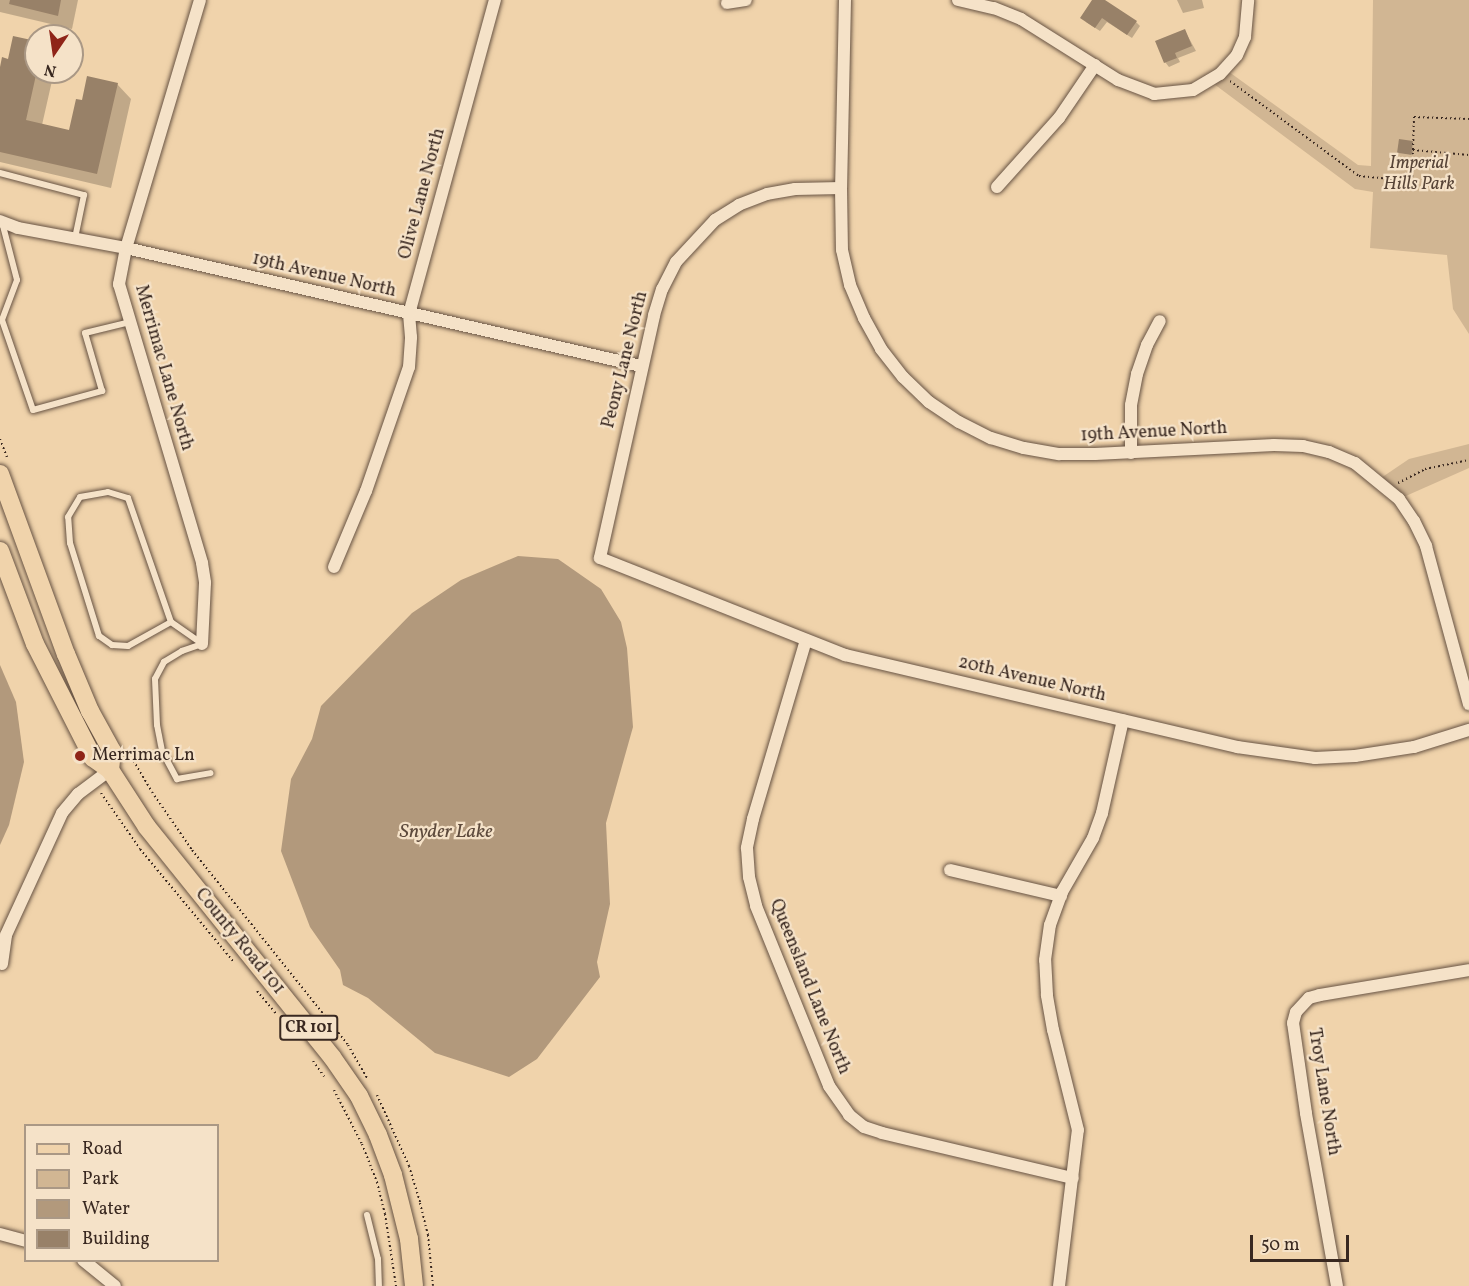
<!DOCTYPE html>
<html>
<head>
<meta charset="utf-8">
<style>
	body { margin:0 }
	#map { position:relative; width:1469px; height:1286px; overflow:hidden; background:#f0d3ab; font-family:Vollkorn,serif }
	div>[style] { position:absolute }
	.green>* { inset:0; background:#d1b693 }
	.water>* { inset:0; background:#b2997c }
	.shadow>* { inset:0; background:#0003 }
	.building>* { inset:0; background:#988168; transform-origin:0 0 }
	.path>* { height:2px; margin-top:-1px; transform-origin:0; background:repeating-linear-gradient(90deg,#392820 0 1.5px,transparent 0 4.5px) }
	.roads { filter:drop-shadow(0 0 2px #675343) drop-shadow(0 0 2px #675343) }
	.lane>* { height:6px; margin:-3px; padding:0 3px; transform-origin:3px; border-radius:3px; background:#f5e2c8 }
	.street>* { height:12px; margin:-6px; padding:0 6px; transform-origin:6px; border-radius:6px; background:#f5e2c8 }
	.primary>* { height:18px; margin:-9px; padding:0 9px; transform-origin:9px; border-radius:9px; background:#f0d3ab }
	.dots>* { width:16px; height:16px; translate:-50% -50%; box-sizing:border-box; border:3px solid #f5e2c8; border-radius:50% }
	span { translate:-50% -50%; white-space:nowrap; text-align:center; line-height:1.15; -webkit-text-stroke:4.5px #f5e2c8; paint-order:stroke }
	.shield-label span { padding:2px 4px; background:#f5e2c8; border:2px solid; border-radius:4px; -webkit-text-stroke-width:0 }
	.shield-label { font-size:16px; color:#392820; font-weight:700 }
	.park-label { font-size:18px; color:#574437; font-style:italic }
	.street-label { font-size:18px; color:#392820 }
	.poi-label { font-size:18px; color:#392820 }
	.left { translate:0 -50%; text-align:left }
	.water-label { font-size:20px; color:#5d4a3c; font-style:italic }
	.legend { position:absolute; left:24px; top:1124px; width:195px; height:138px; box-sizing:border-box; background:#f5e2c8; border:2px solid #aa9885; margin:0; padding:8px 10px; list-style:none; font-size:18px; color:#392820 }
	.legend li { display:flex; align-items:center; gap:12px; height:30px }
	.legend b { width:30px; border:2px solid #aa9885 }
	.north { position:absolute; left:24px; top:24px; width:60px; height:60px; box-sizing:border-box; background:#f5e2c8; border:2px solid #aa9885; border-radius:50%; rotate:193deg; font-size:16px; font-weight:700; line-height:24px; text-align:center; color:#392820 }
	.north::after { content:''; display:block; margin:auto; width:21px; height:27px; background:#8f2418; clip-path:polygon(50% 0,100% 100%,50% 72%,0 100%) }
	.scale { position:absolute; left:1250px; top:1235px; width:99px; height:27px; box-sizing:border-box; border:3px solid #392820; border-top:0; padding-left:8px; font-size:18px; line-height:21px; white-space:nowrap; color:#392820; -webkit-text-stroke:4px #f5e2c8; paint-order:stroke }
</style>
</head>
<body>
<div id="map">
	<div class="green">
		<i style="clip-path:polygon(1373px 0,1469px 0,1469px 334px,1453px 309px,1447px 255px,1370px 248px,1373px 192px,1355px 189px,1210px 81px,1225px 69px,1358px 165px,1371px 166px)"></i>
		<i style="clip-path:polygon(1469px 444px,1469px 468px,1399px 499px,1378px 480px,1409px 459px)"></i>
	</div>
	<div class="water">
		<i style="clip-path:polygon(518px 556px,558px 559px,601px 589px,621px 622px,627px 648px,633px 727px,606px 823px,610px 904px,597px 962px,600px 977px,537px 1059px,509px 1077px,435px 1053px,368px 998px,343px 985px,340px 970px,310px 927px,281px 851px,291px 779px,312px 739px,321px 706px,412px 613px,461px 580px)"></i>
		<i style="clip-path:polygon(0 665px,16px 702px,24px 762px,9px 825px,0 845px)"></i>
	</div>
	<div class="shadow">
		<i style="clip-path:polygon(0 0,78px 0,72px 29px,0 12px)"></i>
		<i style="clip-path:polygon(1093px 0,1102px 0,1136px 22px,1140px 26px,1132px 38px,1107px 22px,1100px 31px,1086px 22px)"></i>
		<i style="clip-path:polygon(1177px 0,1202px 0,1204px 8px,1183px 13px)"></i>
		<i style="clip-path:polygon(1185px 31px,1196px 51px,1178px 58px,1180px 62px,1169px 67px,1165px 62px)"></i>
		<i style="clip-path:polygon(36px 43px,36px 72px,54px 72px,42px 125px,70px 131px,83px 102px,117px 84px,131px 99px,111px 188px,0 162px,0 74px,9px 60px)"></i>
		<i style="clip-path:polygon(1412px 142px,1413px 155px,1399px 152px)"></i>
	</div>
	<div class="building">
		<i style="clip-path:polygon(10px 0,61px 0,58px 16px,9px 4px)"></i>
		<i style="clip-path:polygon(1092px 0,1105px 0,1137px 21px,1127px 35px,1102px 18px,1095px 28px,1080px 18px)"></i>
		<i style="clip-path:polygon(1185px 29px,1192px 46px,1175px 53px,1177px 58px,1164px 63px,1155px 41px)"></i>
		<i style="clip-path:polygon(13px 36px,36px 41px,36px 75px,26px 120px,69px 130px,76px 99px,82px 100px,87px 76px,118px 83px,97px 174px,0 152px,0 67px,2px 57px,8px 59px)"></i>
		<i style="left:1399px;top:139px;width:14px;height:14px;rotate:8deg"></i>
	</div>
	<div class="path">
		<i style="left:1230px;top:81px;width:160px;rotate:36.4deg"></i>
		<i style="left:1359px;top:176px;width:53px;rotate:5.4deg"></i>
		<i style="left:1412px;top:181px;width:64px;rotate:-88.2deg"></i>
		<i style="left:1414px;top:117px;width:55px;rotate:2.1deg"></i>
		<i style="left:1413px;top:150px;width:56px;rotate:5.1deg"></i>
		<i style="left:0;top:439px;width:22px;rotate:69deg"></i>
		<i style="left:1398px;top:483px;width:30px;rotate:-27deg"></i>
		<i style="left:1425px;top:469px;width:45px;rotate:-11.6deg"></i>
		<i style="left:129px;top:753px;width:45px;rotate:59.5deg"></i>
		<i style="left:152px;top:792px;width:70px;rotate:55.4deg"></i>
		<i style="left:192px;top:850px;width:250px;rotate:51.3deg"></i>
		<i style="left:348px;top:1045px;width:39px;rotate:60deg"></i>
		<i style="left:101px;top:793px;width:68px;rotate:55.1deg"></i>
		<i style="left:140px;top:849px;width:146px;rotate:50.3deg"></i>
		<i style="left:257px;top:991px;width:30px;rotate:50deg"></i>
		<i style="left:313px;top:1061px;width:19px;rotate:54deg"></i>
		<i style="left:334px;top:1090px;width:61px;rotate:62.6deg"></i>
		<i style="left:362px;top:1144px;width:41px;rotate:68.5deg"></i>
		<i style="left:377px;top:1182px;width:33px;rotate:76deg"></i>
		<i style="left:385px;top:1214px;width:73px;rotate:81.3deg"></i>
		<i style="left:377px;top:1095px;width:78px;rotate:65.7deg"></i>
		<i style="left:409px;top:1166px;width:39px;rotate:73deg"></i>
		<i style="left:420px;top:1203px;width:33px;rotate:76deg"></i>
		<i style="left:428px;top:1235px;width:51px;rotate:84.4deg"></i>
	</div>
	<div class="roads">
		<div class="lane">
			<i style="left:0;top:173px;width:87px;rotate:14.7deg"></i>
			<i style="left:84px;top:195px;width:44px;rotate:101.8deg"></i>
			<i style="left:2px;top:222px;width:60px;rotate:75.5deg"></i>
			<i style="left:17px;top:280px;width:43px;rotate:110.6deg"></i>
			<i style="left:2px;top:320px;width:95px;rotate:71deg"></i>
			<i style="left:33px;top:410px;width:72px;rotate:-15.4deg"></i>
			<i style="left:102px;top:391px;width:60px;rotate:-106.3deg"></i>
			<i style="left:85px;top:333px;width:46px;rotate:-13.7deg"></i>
			<i style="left:171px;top:622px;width:49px;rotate:150.8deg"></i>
			<i style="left:128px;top:646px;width:16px;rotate:-176deg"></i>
			<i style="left:112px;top:645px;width:16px;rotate:-145deg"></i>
			<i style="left:99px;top:636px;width:97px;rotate:-107.3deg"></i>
			<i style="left:70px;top:543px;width:26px;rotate:-94deg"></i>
			<i style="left:68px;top:517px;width:23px;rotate:-59deg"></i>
			<i style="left:80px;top:497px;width:28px;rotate:-10deg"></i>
			<i style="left:108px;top:492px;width:21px;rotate:17deg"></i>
			<i style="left:128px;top:498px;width:131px;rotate:70.9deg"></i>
			<i style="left:171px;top:622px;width:38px;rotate:35deg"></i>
			<i style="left:202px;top:644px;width:21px;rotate:161deg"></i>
			<i style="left:182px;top:651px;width:21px;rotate:149deg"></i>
			<i style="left:164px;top:662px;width:19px;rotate:118deg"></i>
			<i style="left:155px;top:679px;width:46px;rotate:87.5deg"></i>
			<i style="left:157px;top:725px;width:26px;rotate:79deg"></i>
			<i style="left:162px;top:751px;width:32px;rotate:62deg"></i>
			<i style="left:177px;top:779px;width:34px;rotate:-10deg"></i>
			<i style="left:367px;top:1215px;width:45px;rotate:76deg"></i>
			<i style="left:378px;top:1259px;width:27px;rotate:88deg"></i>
		</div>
		<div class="street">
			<i style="left:200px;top:0;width:259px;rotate:106.6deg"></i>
			<i style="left:126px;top:248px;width:37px;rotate:101deg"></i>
			<i style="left:119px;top:284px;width:291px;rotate:73.4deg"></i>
			<i style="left:202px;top:563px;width:20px;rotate:81deg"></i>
			<i style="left:205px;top:583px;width:61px;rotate:92.8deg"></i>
			<i style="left:845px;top:0;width:188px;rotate:91.2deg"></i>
			<i style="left:841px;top:188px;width:62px;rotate:89.1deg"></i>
			<i style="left:842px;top:250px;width:36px;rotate:77deg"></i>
			<i style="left:850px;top:285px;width:36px;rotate:67deg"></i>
			<i style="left:864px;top:318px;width:35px;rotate:61deg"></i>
			<i style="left:881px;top:349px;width:36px;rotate:52deg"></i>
			<i style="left:903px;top:377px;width:36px;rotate:44deg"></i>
			<i style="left:929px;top:402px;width:36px;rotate:34deg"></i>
			<i style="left:959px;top:422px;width:36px;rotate:27deg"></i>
			<i style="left:991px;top:438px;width:34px;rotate:17deg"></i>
			<i style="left:1024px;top:448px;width:36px;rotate:10deg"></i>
			<i style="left:1059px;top:454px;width:36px"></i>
			<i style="left:1095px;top:454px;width:179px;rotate:-2.9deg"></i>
			<i style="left:1274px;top:445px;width:29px;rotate:2deg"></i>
			<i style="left:1303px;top:446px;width:27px;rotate:13deg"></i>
			<i style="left:1329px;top:452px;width:28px;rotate:23deg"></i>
			<i style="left:1355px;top:463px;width:57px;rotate:39.3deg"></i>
			<i style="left:1399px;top:499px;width:27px;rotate:56deg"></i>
			<i style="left:1414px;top:521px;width:28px;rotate:64deg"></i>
			<i style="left:1426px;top:546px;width:164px;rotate:74.8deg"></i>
			<i style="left:958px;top:0;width:37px;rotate:13deg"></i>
			<i style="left:994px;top:8px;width:29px;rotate:22deg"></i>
			<i style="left:1021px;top:19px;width:115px;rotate:32.2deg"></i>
			<i style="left:1118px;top:80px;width:39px;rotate:21deg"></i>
			<i style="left:1154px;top:94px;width:39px;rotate:-6deg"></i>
			<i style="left:1193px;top:90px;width:31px;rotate:-31deg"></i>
			<i style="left:1220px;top:74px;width:25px;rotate:-48deg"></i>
			<i style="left:1237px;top:55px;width:20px;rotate:-66deg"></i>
			<i style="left:1245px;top:37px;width:37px;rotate:-85deg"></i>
			<i style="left:727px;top:3px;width:19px;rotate:-9deg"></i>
			<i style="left:997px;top:187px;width:93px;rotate:-48.1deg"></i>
			<i style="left:1059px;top:118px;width:64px;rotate:-55.8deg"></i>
			<i style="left:841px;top:188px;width:46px;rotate:178.8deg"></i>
			<i style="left:795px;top:189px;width:28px;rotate:170deg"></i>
			<i style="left:767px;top:194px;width:30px;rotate:159deg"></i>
			<i style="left:739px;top:205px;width:28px;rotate:148deg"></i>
			<i style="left:715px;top:220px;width:57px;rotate:132.9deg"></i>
			<i style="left:676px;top:262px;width:30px;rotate:117deg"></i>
			<i style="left:662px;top:289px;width:28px;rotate:107deg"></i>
			<i style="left:654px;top:316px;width:248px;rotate:102.6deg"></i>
			<i style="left:600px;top:558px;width:264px;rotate:21.6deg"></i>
			<i style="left:845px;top:655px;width:403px;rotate:13.2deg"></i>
			<i style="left:1237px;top:747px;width:79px;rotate:8deg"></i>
			<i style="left:1315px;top:758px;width:40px;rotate:-2.9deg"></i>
			<i style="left:1355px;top:756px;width:60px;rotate:-8.7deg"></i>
			<i style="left:1414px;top:747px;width:58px;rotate:-17.2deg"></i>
			<i style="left:0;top:221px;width:19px;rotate:21deg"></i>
			<i style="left:18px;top:228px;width:110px;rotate:10.5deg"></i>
			<i style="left:126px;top:248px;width:528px;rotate:12.91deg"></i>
			<i style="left:1131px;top:453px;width:48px;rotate:-90deg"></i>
			<i style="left:1131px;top:405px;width:32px;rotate:-79deg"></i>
			<i style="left:1137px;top:374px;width:31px;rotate:-71deg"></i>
			<i style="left:1147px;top:345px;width:27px;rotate:-62deg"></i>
			<i style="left:334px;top:567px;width:82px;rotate:-67.2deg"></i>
			<i style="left:366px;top:491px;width:131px;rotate:-70.9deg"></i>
			<i style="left:409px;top:367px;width:30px;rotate:-86deg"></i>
			<i style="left:411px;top:337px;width:23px;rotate:-95deg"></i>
			<i style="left:409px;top:314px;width:326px;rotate:-74.7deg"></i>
			<i style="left:806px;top:640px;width:187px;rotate:106.5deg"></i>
			<i style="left:753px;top:819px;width:30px;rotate:102deg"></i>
			<i style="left:747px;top:848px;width:29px;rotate:86deg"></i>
			<i style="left:749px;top:877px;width:30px;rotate:76deg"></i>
			<i style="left:756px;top:906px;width:194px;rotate:67.9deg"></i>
			<i style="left:829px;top:1086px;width:35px;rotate:55deg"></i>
			<i style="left:849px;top:1115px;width:19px;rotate:39deg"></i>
			<i style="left:864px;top:1127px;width:19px;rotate:18deg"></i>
			<i style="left:882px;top:1133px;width:196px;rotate:13.3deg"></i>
			<i style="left:950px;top:870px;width:114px;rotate:13.2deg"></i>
			<i style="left:2px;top:964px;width:29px;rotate:-82deg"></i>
			<i style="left:6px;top:935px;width:134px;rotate:-65.3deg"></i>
			<i style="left:62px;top:813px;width:25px;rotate:-50deg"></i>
			<i style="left:78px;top:794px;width:40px;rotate:-37deg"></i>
			<i style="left:0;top:1234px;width:27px;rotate:15deg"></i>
			<i style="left:83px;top:1260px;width:41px;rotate:39.1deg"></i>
			<i style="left:1059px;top:1286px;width:157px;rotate:-83.1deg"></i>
			<i style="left:1078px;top:1130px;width:103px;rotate:-104deg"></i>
			<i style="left:1053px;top:1030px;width:36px;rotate:-100deg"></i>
			<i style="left:1047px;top:995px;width:35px;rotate:-93deg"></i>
			<i style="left:1045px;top:960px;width:35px;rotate:-82deg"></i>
			<i style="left:1050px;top:925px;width:35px;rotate:-70deg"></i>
			<i style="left:1062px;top:892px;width:62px;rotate:-60.1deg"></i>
			<i style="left:1093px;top:838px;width:27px;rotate:-70deg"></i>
			<i style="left:1102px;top:813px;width:95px;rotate:-77.3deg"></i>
			<i style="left:1337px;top:1286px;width:176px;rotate:-100.2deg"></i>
			<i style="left:1306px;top:1113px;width:91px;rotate:-98.2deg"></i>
			<i style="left:1293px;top:1023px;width:11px;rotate:-75deg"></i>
			<i style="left:1296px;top:1012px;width:19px;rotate:-47deg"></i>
			<i style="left:1309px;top:998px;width:11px;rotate:-15deg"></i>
			<i style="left:1320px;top:995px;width:151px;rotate:-9.5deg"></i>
		</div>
		<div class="primary">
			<i style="left:0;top:474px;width:192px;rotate:69.9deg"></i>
			<i style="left:66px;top:654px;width:62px;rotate:67.2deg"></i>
			<i style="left:90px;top:711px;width:46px;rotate:61.2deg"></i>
			<i style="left:112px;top:751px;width:19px;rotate:96deg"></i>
			<i style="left:0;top:551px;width:99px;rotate:69.4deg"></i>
			<i style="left:35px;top:644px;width:128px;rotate:63deg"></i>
			<i style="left:93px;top:758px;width:21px;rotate:35deg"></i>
			<i style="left:110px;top:770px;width:68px;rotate:57deg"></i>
			<i style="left:147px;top:827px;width:295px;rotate:51.2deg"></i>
			<i style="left:332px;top:1057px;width:47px;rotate:55.3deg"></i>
			<i style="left:359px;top:1096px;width:43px;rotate:64deg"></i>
			<i style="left:378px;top:1135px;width:43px;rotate:69.4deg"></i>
			<i style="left:393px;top:1175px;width:66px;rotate:76deg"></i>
			<i style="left:409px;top:1239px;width:47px;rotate:83.9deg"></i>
		</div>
	</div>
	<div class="dots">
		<i style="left:80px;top:756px;background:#8f2418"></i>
	</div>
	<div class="shield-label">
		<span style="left:309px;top:1028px">CR 101</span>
	</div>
	<div class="park-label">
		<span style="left:1419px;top:175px">Imperial<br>Hills Park</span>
	</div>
	<div class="street-label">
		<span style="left:423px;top:194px;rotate:-75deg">Olive Lane North</span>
		<span style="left:324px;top:276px;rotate:13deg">19th Avenue North</span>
		<span style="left:626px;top:360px;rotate:-76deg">Peony Lane North</span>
		<span style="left:163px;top:368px;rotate:74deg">Merrimac Lane North</span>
		<span style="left:1154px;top:433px;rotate:-3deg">19th Avenue North</span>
		<span style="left:1032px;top:680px;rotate:13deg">20th Avenue North</span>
		<span style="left:239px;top:942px;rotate:51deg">County Road 101</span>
		<span style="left:809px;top:987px;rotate:68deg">Queensland Lane North</span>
		<span style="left:1323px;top:1092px;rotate:81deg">Troy Lane North</span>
	</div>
	<div class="poi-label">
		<span class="left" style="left:92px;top:756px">Merrimac Ln</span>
	</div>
	<div class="water-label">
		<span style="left:446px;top:832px">Snyder Lake</span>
	</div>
	<ul class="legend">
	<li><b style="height:8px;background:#f0d3ab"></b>Road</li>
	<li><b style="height:16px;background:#d1b693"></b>Park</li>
	<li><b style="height:16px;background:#b2997c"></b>Water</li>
	<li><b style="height:16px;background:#988168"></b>Building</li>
	</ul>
	<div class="north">N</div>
	<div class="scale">50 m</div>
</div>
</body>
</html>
